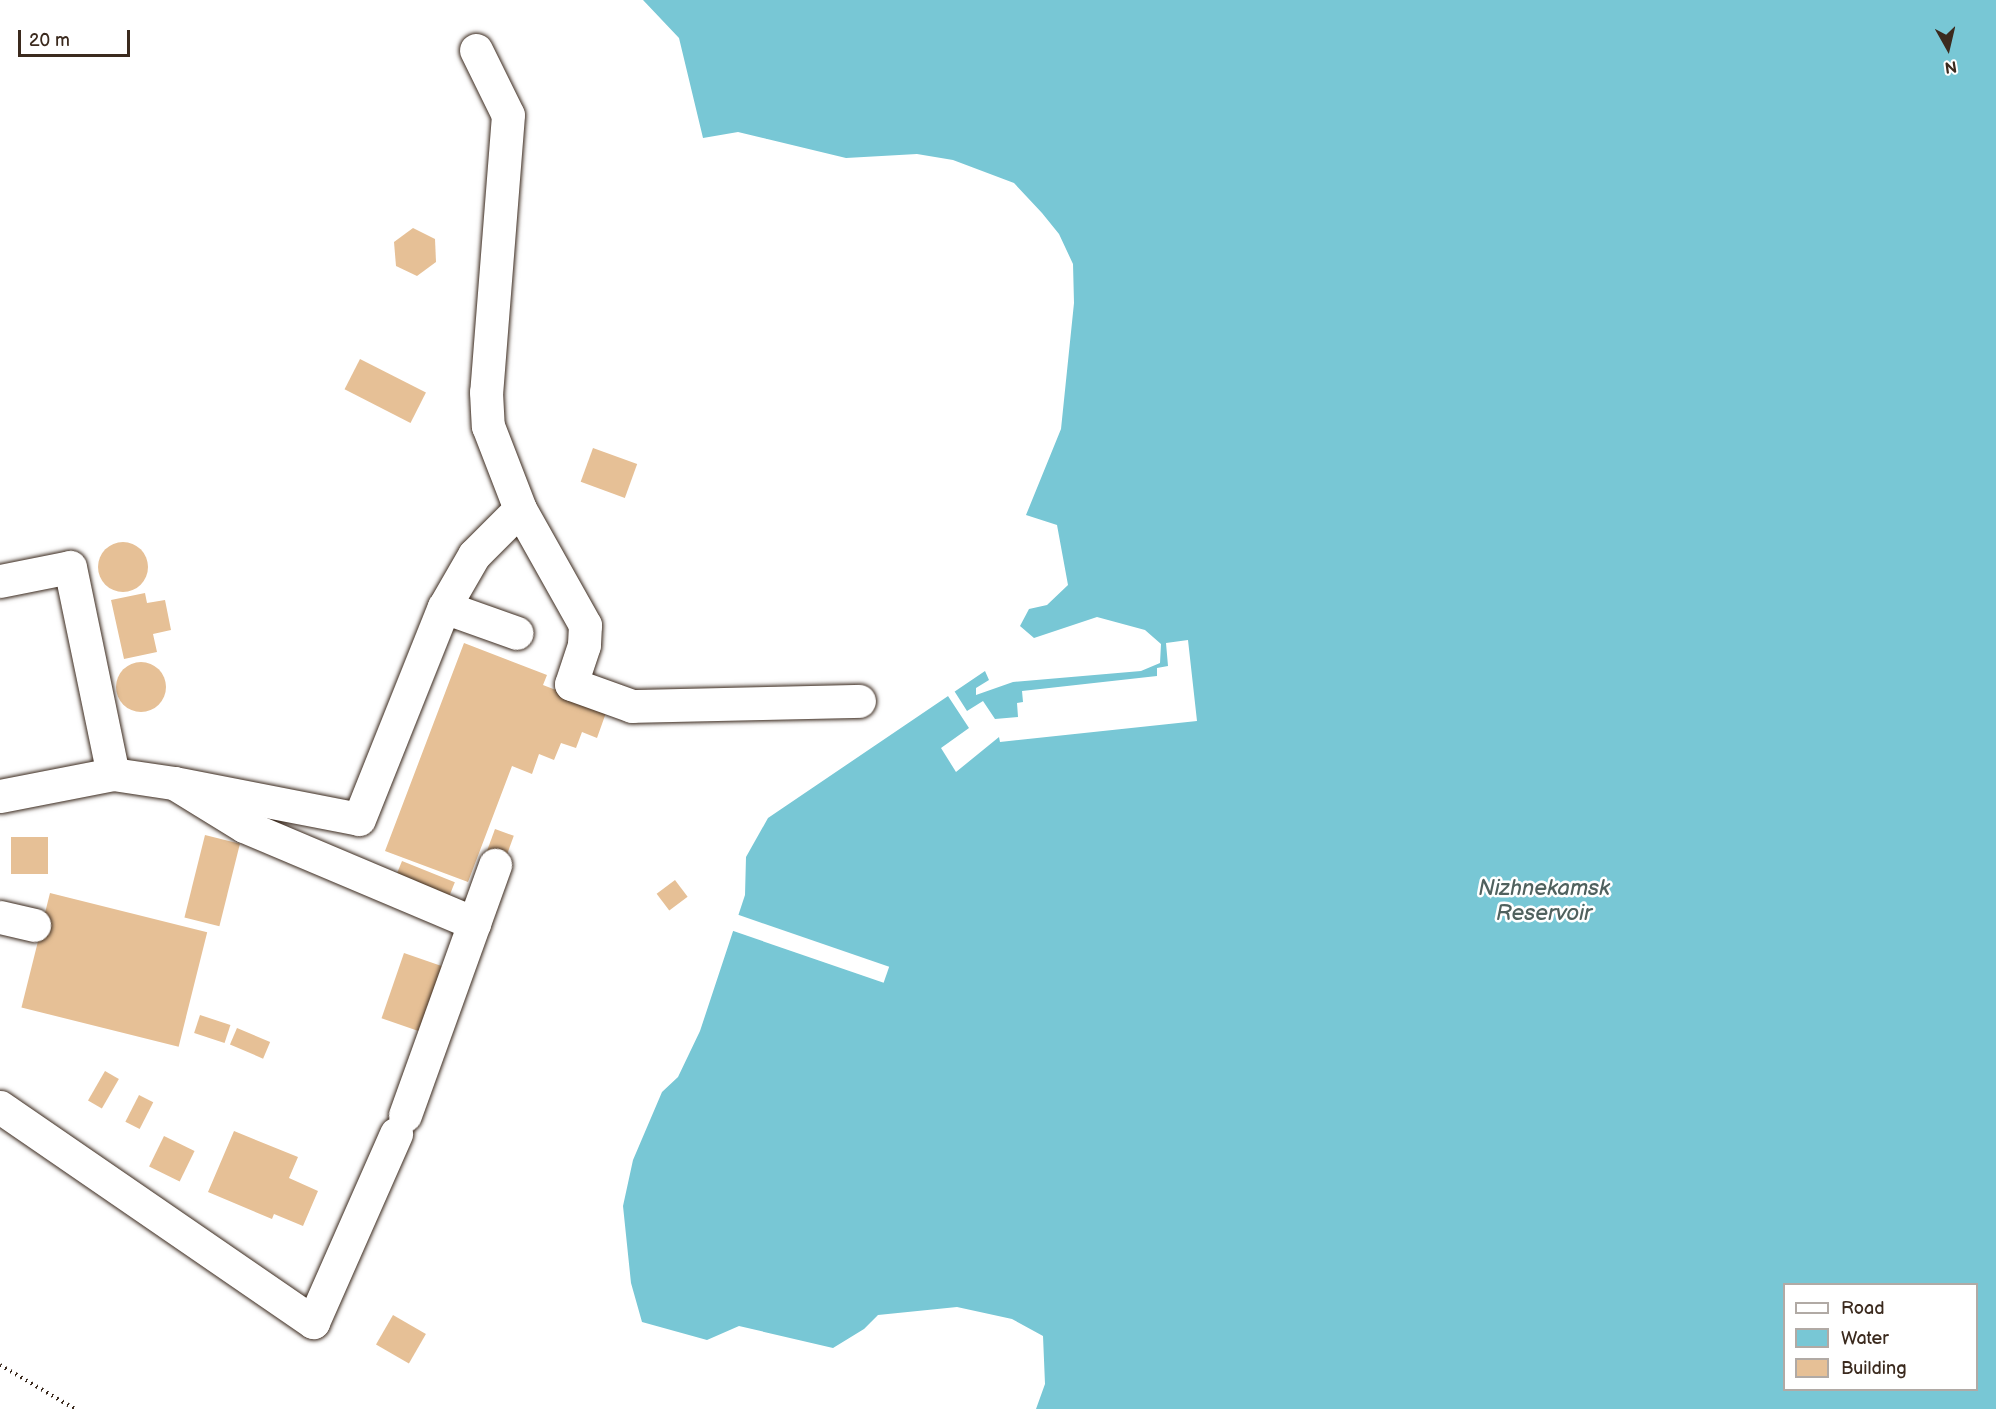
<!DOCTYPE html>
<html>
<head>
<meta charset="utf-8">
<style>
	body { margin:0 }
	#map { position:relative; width:1996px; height:1409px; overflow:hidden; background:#fff; font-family:"Balsamiq Sans",sans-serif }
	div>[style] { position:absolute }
	.water>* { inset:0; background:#78c7d5 }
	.pier>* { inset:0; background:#fff; transform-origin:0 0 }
	.building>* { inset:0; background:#e6c096; transform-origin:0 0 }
	.round { border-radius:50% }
	.path>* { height:4px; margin-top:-2px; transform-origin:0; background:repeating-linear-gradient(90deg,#3b2a1e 0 1.5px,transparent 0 6px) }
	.roads { filter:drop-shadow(0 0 2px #3b2a1e) drop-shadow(0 0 2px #3b2a1e) }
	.minor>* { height:33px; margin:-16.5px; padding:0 16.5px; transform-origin:16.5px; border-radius:16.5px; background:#fff }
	span { translate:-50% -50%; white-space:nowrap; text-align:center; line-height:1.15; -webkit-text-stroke:5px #fff; paint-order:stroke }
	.water-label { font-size:22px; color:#50615e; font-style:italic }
	.legend { position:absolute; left:1783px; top:1283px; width:195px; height:108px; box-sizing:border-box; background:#fff; border:2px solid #b1aaa5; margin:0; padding:8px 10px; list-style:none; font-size:18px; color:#3b2a1e }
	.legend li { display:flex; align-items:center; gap:12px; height:30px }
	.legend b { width:30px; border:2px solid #b1aaa5 }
	.north { position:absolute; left:1918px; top:18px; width:60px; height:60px; -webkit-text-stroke:4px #fff; paint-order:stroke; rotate:172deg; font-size:16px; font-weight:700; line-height:24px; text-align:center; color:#3b2a1e }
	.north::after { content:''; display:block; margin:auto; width:21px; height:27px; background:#3b2a1e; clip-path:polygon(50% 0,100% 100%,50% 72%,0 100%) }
	.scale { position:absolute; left:18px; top:30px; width:112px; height:27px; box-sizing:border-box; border:3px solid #3b2a1e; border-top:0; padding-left:8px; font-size:18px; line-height:21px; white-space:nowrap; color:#3b2a1e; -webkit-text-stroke:4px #fff; paint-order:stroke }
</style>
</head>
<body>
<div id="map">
	<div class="water">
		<i style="clip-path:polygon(evenodd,643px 0,1996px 0,1996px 1409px,1036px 1409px,1045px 1384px,1043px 1336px,1012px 1319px,957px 1307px,878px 1315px,864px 1329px,833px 1348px,739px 1326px,707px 1340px,642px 1322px,631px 1283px,623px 1206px,633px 1160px,662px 1092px,678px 1077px,700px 1031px,745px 895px,746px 857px,768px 818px,985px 671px,989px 680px,976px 688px,976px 695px,1013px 682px,1141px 671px,1160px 663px,1161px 644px,1145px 630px,1097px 617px,1034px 638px,1020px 626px,1029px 609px,1047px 605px,1068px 585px,1057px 525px,1026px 515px,1061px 429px,1074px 303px,1073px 264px,1059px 234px,1042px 213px,1014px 183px,953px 160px,917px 154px,846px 158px,738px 132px,703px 138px,679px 38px,643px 0,1784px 1284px,1976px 1284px,1976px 1390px,1784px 1390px,1784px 1284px)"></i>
	</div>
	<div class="pier">
		<i style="clip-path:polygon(1188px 640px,1197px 721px,1000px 742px,999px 737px,956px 772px,941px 748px,969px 728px,946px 693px,953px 689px,967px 711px,983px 701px,995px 719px,1018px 717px,1017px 703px,1023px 702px,1022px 691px,1157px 676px,1157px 668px,1168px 666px,1166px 643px)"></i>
		<i style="left:736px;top:914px;width:162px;height:17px;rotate:19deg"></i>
	</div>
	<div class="building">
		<i style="clip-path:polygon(413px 228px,435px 239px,436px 262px,417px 276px,396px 266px,394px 242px)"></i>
		<i style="left:360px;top:359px;width:74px;height:34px;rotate:27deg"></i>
		<i style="left:593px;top:448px;width:47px;height:36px;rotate:20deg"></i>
		<i class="round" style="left:98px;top:542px;width:50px;height:50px"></i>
		<i style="clip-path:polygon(145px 593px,147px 603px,165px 600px,171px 630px,153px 634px,157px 652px,124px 659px,111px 600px)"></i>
		<i style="clip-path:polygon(464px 643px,547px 675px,543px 685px,607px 710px,597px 738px,582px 732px,576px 748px,561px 743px,554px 760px,539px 754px,532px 774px,512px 766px,468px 882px,385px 851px)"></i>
		<i class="round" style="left:116px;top:662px;width:50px;height:50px"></i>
		<i style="left:495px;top:829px;width:20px;height:25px;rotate:20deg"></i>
		<i style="left:205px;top:835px;width:36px;height:85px;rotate:14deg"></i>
		<i style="left:11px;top:837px;width:37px;height:37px"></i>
		<i style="left:402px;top:861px;width:57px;height:18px;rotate:22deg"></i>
		<i style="left:675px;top:880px;width:21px;height:23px;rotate:53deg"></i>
		<i style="left:50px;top:893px;width:162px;height:118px;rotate:14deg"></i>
		<i style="left:404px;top:953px;width:42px;height:69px;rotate:19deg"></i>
		<i style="left:200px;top:1015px;width:32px;height:19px;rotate:18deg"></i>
		<i style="left:237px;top:1028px;width:36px;height:18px;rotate:23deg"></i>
		<i style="left:105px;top:1071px;width:16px;height:34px;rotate:30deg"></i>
		<i style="left:139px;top:1095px;width:16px;height:30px;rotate:27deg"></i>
		<i style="clip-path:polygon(234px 1131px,298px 1157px,289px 1178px,318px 1191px,303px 1226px,274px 1214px,272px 1219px,208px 1192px)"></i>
		<i style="left:164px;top:1136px;width:34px;height:34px;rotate:26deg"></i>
		<i style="left:393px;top:1315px;width:38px;height:34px;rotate:30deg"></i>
	</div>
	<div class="path">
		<i style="left:0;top:1365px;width:87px;rotate:30.4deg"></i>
	</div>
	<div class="roads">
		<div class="minor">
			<i style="left:476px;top:50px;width:72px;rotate:63.8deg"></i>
			<i style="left:508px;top:115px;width:278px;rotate:94.5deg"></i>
			<i style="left:486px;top:392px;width:34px;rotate:87deg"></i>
			<i style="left:488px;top:426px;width:89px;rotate:68.9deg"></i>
			<i style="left:520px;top:509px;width:133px;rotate:60.7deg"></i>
			<i style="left:585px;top:625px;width:20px;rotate:93deg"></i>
			<i style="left:584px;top:645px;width:41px;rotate:108.4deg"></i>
			<i style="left:571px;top:684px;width:65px;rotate:19.8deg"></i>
			<i style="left:632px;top:706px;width:227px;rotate:-1.3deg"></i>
			<i style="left:0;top:581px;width:71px;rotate:-11.3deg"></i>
			<i style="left:70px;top:567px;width:211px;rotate:78.3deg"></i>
			<i style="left:113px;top:774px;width:115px;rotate:169deg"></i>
			<i style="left:444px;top:607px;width:60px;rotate:-60deg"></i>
			<i style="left:474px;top:555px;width:65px;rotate:-45deg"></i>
			<i style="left:113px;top:774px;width:62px;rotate:8.4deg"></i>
			<i style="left:174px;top:783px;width:82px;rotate:31.6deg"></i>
			<i style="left:244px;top:826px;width:250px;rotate:22.9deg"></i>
			<i style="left:174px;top:783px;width:188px;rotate:11deg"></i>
			<i style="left:359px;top:819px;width:228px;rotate:-68.2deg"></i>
			<i style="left:444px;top:607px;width:77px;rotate:19.6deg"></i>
			<i style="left:0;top:917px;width:35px;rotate:13deg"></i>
			<i style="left:0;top:1107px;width:380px;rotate:34.5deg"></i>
			<i style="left:313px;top:1322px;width:206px;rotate:-66.2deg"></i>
			<i style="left:405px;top:1115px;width:266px;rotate:-70.2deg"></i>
		</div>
	</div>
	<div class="water-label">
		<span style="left:1544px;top:901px">Nizhnekamsk<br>Reservoir</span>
	</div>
	<ul class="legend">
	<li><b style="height:8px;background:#fff"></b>Road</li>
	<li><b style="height:16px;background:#78c7d5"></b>Water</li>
	<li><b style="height:16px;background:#e6c096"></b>Building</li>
	</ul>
	<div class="north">N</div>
	<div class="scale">20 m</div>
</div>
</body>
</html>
